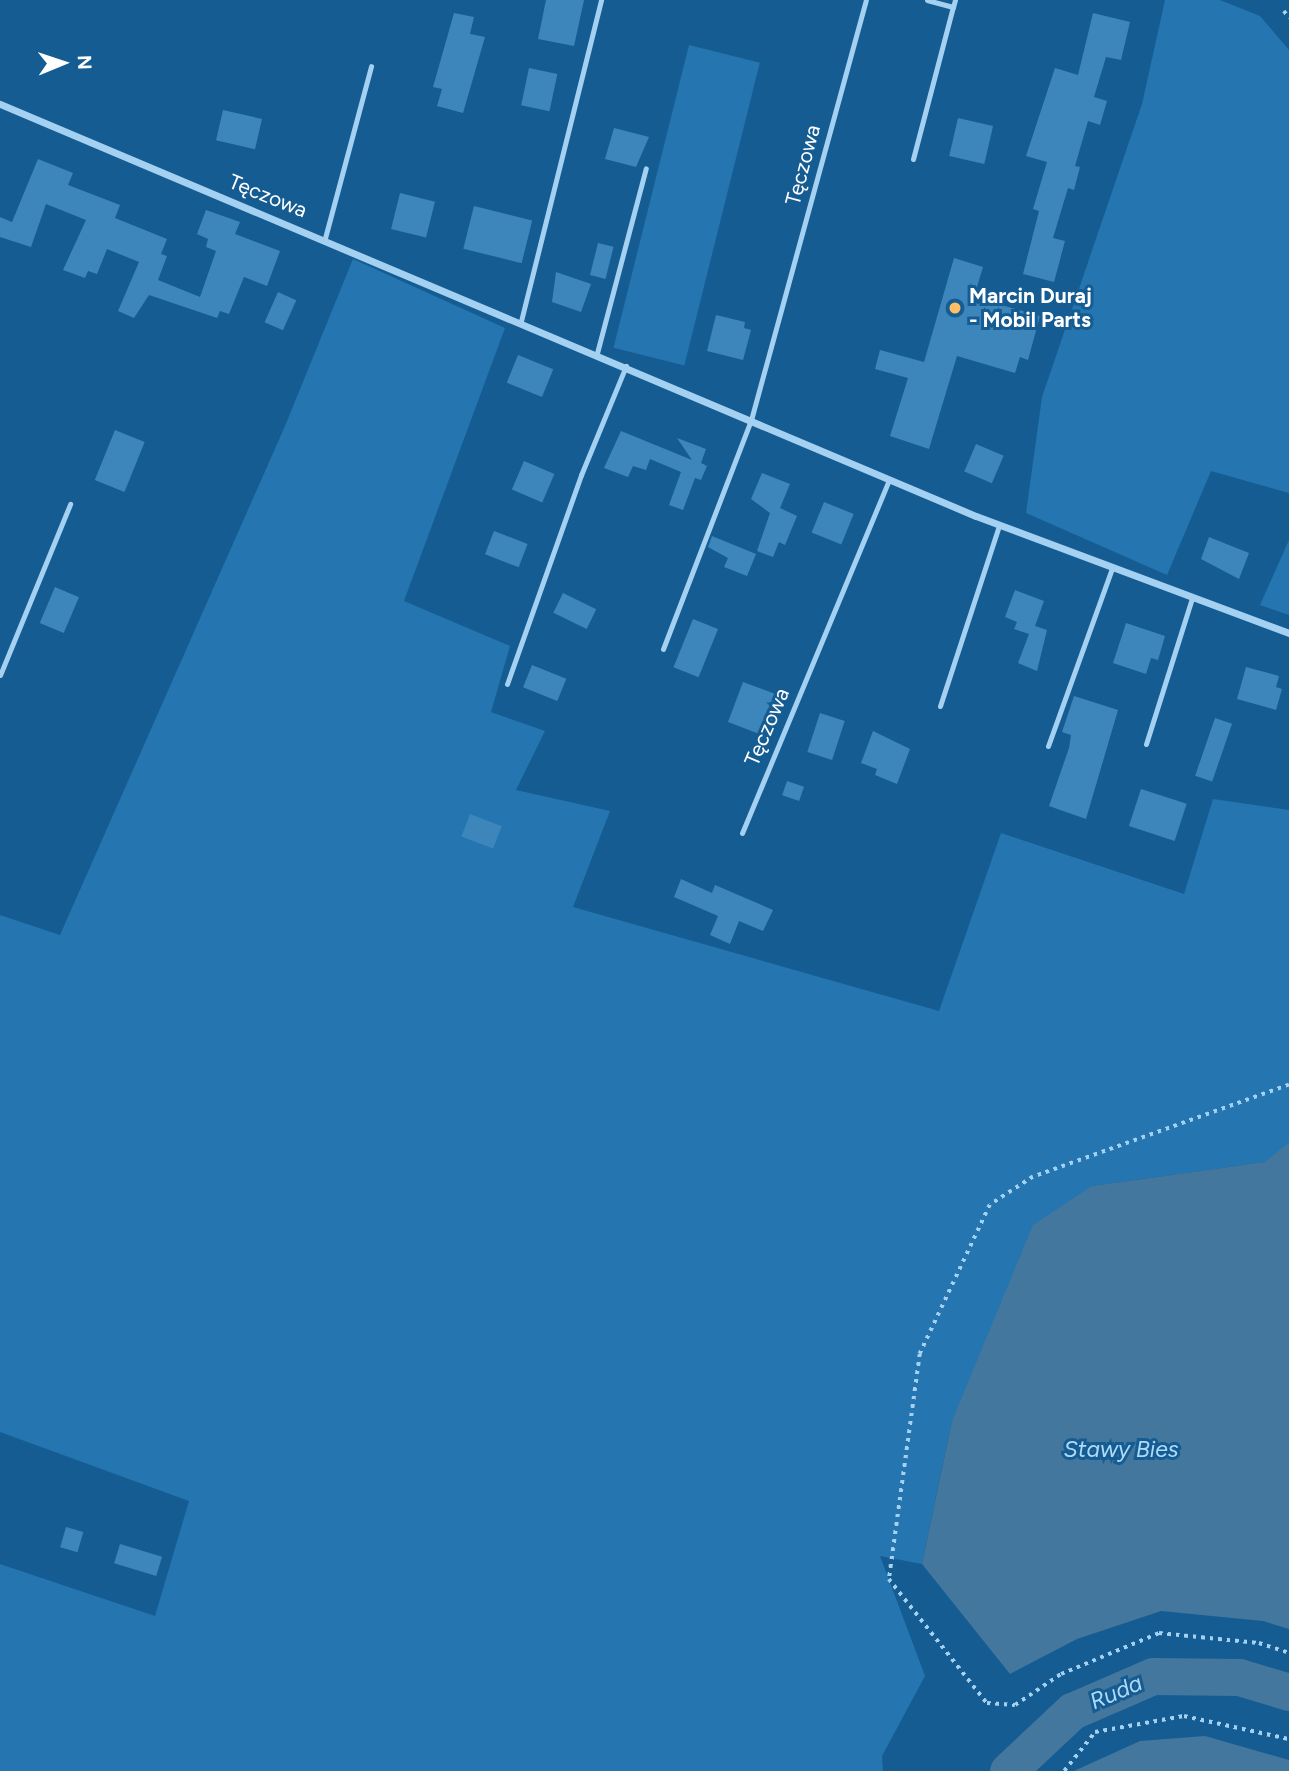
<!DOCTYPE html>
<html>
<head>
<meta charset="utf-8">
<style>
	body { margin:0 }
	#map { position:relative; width:1289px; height:1771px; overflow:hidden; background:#155c93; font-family:Figtree,sans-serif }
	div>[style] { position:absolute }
	.green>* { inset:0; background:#2475b0; transform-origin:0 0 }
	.water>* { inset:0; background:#44779e }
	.river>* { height:37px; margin:-18.5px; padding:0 18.5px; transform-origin:18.5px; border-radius:18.5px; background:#44779e }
	.building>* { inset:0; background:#3d86bb; transform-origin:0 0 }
	.path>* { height:3.5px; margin-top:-1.75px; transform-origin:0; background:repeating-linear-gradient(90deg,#a4d1f1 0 3.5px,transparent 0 8.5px) }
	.service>* { height:5px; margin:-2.5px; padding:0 2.5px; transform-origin:2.5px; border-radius:2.5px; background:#a4d1f1 }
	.minor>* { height:7px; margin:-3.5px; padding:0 3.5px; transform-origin:3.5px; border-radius:3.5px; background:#a4d1f1 }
	.dots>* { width:19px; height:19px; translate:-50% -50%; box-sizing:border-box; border:4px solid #155c93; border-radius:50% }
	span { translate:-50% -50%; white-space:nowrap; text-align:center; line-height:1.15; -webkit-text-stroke:6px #155c93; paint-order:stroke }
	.street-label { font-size:21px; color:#fff }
	.poi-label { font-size:21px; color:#fff; font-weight:700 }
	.left { translate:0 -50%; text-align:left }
	.water-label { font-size:23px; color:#b0daf8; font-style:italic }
	.north { position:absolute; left:28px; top:28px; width:70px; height:70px; -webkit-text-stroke:5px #155c93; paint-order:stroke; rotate:88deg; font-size:19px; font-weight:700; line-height:28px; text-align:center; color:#fff }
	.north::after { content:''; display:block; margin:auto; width:24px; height:32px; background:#fff; clip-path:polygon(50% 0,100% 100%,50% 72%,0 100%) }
</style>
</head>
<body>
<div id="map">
	<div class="green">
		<i style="clip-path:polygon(1165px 0,1220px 0,1260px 16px,1289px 50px,1289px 493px,1211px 471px,1167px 575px,1026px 513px,1042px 397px,1142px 104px)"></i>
		<i style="left:689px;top:45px;width:73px;height:312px;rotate:14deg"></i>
		<i style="clip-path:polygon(353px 259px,505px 328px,404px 601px,510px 646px,491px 712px,545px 731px,516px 790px,610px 811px,573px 907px,939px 1011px,1001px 833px,1184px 894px,1213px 799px,1289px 810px,1289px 1142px,1266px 1162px,1092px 1186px,952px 1421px,922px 1564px,880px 1556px,925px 1676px,882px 1756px,883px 1771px,0 1771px,0 1564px,155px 1616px,189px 1501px,0 1432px,0 915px,60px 935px,285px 426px)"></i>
		<i style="clip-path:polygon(1289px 540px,1289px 615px,1260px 605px)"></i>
	</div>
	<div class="water">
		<i style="clip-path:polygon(1289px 1142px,1289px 1629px,1263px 1621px,1161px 1611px,1077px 1639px,1010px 1674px,922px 1564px,952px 1421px,1033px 1225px,1092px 1186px,1265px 1162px)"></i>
		<i style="clip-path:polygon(1205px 1736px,1289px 1760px,1289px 1771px,1074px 1771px,1140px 1741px)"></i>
	</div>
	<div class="river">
		<i style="left:1008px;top:1771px;width:88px;rotate:-43.2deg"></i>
		<i style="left:1072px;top:1711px;width:88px;rotate:-23.4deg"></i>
		<i style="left:1153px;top:1676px;width:86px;rotate:0.7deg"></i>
		<i style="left:1239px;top:1677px;width:52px;rotate:16.7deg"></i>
	</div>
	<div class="building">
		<i style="clip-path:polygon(546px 0,584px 0,574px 46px,538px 39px)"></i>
		<i style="clip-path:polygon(454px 13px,474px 17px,470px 34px,485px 37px,463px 113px,437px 106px,442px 89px,433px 87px)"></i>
		<i style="clip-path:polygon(1093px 13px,1130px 22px,1121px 60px,1106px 57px,1094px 97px,1107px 101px,1100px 125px,1088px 121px,1075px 166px,1080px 167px,1074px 190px,1068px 188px,1053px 238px,1065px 241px,1054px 282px,1023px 274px,1039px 211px,1033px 209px,1047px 162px,1026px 156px,1055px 68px,1078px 75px)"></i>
		<i style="left:529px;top:68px;width:29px;height:38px;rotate:12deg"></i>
		<i style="left:223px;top:110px;width:40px;height:31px;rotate:13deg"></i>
		<i style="left:958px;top:118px;width:36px;height:39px;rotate:13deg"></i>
		<i style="clip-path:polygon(614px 128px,649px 137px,636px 167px,605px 159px)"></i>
		<i style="clip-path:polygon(38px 159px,73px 173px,68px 185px,120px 205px,115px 218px,167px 239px,161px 254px,167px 256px,158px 280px,200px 297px,216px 251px,206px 247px,208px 239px,197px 234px,206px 210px,240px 222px,235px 234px,280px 251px,267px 286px,244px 277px,229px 314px,220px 311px,217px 318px,149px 295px,134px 318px,118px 311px,139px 262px,107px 249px,97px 274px,88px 271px,85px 278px,63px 270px,86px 220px,46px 204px,31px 247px,0 237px,0 217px,12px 222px)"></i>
		<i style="left:400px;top:193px;width:36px;height:37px;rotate:14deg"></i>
		<i style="left:474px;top:206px;width:60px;height:44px;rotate:14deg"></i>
		<i style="left:598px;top:243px;width:16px;height:33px;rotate:14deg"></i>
		<i style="clip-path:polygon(954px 258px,983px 267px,974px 297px,1040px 316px,1028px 360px,1020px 357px,1015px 373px,957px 356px,929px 449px,890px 436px,908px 378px,875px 369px,880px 350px,924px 362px)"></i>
		<i style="clip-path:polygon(556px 272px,591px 284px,581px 312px,552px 302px)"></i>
		<i style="left:278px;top:292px;width:20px;height:33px;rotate:24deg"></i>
		<i style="clip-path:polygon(716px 315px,745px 322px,744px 328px,751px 330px,743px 360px,707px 351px)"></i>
		<i style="left:518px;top:355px;width:38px;height:30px;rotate:22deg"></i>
		<i style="left:115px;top:430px;width:32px;height:54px;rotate:22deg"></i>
		<i style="clip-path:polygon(621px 431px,692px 460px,677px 438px,706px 449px,701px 463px,707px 466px,701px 480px,695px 478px,683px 510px,669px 505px,681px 472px,650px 459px,646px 470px,633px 466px,628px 477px,604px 468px)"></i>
		<i style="left:976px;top:444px;width:30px;height:30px;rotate:23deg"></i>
		<i style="left:524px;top:461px;width:33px;height:31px;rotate:23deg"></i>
		<i style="clip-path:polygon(762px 473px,790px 484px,780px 508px,797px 516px,785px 545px,779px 542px,773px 557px,757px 551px,770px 513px,751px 499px)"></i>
		<i style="left:824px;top:502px;width:32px;height:33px;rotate:22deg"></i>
		<i style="left:494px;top:531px;width:36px;height:25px;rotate:21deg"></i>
		<i style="clip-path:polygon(712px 536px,756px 554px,747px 576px,724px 567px,728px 558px,708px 547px)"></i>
		<i style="clip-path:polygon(1209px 537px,1249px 553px,1239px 579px,1201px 559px)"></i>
		<i style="left:55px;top:587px;width:26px;height:39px;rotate:23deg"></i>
		<i style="clip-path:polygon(1015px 590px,1044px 601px,1035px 626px,1047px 630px,1037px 671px,1018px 663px,1029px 634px,1014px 629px,1017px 622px,1005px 617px)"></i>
		<i style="left:563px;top:593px;width:37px;height:22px;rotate:26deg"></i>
		<i style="left:693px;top:619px;width:27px;height:52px;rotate:22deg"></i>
		<i style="clip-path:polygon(1126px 623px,1165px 636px,1158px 660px,1151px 658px,1146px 674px,1113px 663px)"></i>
		<i style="left:532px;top:665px;width:37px;height:24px;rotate:22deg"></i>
		<i style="clip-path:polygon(1246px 667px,1279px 676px,1276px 687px,1282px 689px,1276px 710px,1237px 699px)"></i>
		<i style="clip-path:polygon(743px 682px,778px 695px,773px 709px,780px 711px,770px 738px,728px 722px)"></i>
		<i style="clip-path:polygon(1074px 696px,1118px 710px,1086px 819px,1049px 806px,1069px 748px,1071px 735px,1062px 732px)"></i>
		<i style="left:820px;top:713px;width:26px;height:41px;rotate:18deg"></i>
		<i style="left:1215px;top:718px;width:18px;height:61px;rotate:19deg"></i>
		<i style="clip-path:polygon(873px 731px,910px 749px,897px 784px,875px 775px,877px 769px,861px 763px)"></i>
		<i style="left:787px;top:781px;width:18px;height:15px;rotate:19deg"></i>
		<i style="left:1141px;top:789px;width:48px;height:39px;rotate:18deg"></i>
		<i style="left:470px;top:814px;width:34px;height:24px;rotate:21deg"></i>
		<i style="clip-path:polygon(681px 879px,712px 893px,715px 885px,773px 910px,763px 931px,739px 921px,730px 944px,710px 935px,718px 916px,674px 897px)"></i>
		<i style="left:66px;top:1527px;width:18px;height:21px;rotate:16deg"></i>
		<i style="left:120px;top:1544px;width:44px;height:20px;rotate:17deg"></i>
	</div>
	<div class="path">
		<i style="left:1284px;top:11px;width:9px;rotate:54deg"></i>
		<i style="left:1289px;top:1085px;width:272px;rotate:160.2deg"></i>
		<i style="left:1033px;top:1177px;width:51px;rotate:146.9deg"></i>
		<i style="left:990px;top:1205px;width:165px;rotate:115.2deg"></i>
		<i style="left:920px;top:1354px;width:227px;rotate:97.8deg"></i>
		<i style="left:889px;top:1579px;width:158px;rotate:51.7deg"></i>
		<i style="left:987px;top:1703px;width:28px;rotate:4deg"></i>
		<i style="left:1015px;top:1705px;width:55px;rotate:-34deg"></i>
		<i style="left:1061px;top:1674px;width:106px;rotate:-22.7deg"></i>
		<i style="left:1159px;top:1633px;width:100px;rotate:5.7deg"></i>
		<i style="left:1259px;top:1643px;width:32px;rotate:18deg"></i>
		<i style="left:1064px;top:1771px;width:50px;rotate:-51.5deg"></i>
		<i style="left:1095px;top:1732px;width:90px;rotate:-10.2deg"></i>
		<i style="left:1184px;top:1716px;width:107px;rotate:12.4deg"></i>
	</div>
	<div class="service">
		<i style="left:927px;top:0;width:27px;rotate:15deg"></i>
		<i style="left:953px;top:7px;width:7px;rotate:-74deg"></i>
		<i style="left:913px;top:159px;width:157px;rotate:-75.3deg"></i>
		<i style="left:325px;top:238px;width:178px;rotate:-75deg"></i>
		<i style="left:521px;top:321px;width:331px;rotate:-76deg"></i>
		<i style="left:597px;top:353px;width:191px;rotate:-75.2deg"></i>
		<i style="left:663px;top:649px;width:245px;rotate:-69deg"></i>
		<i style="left:751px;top:420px;width:435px;rotate:-74.7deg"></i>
		<i style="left:0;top:675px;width:185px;rotate:-67.7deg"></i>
		<i style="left:507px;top:684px;width:222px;rotate:-70.5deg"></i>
		<i style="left:581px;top:475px;width:118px;rotate:-67.6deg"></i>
		<i style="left:940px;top:706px;width:190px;rotate:-71.9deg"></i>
		<i style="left:1146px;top:744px;width:153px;rotate:-72.5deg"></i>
		<i style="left:1048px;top:746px;width:189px;rotate:-70.2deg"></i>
		<i style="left:742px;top:833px;width:383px;rotate:-67.4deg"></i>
	</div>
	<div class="minor">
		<i style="left:0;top:104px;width:1059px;rotate:22.89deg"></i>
		<i style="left:976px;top:516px;width:334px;rotate:20.5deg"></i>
	</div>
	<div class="dots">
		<i style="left:955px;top:308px;background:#ffbf64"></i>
	</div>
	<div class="street-label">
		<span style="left:803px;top:165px;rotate:-75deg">Tęczowa</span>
		<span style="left:268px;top:196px;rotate:22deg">Tęczowa</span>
		<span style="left:767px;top:727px;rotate:-67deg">Tęczowa</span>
	</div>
	<div class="poi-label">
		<span class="left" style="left:969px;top:308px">Marcin Duraj<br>- Mobil Parts</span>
	</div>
	<div class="water-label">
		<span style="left:1121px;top:1449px">Stawy Bies</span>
		<span style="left:1116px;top:1692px;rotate:-23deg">Ruda</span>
	</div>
	<div class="north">N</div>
</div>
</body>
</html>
